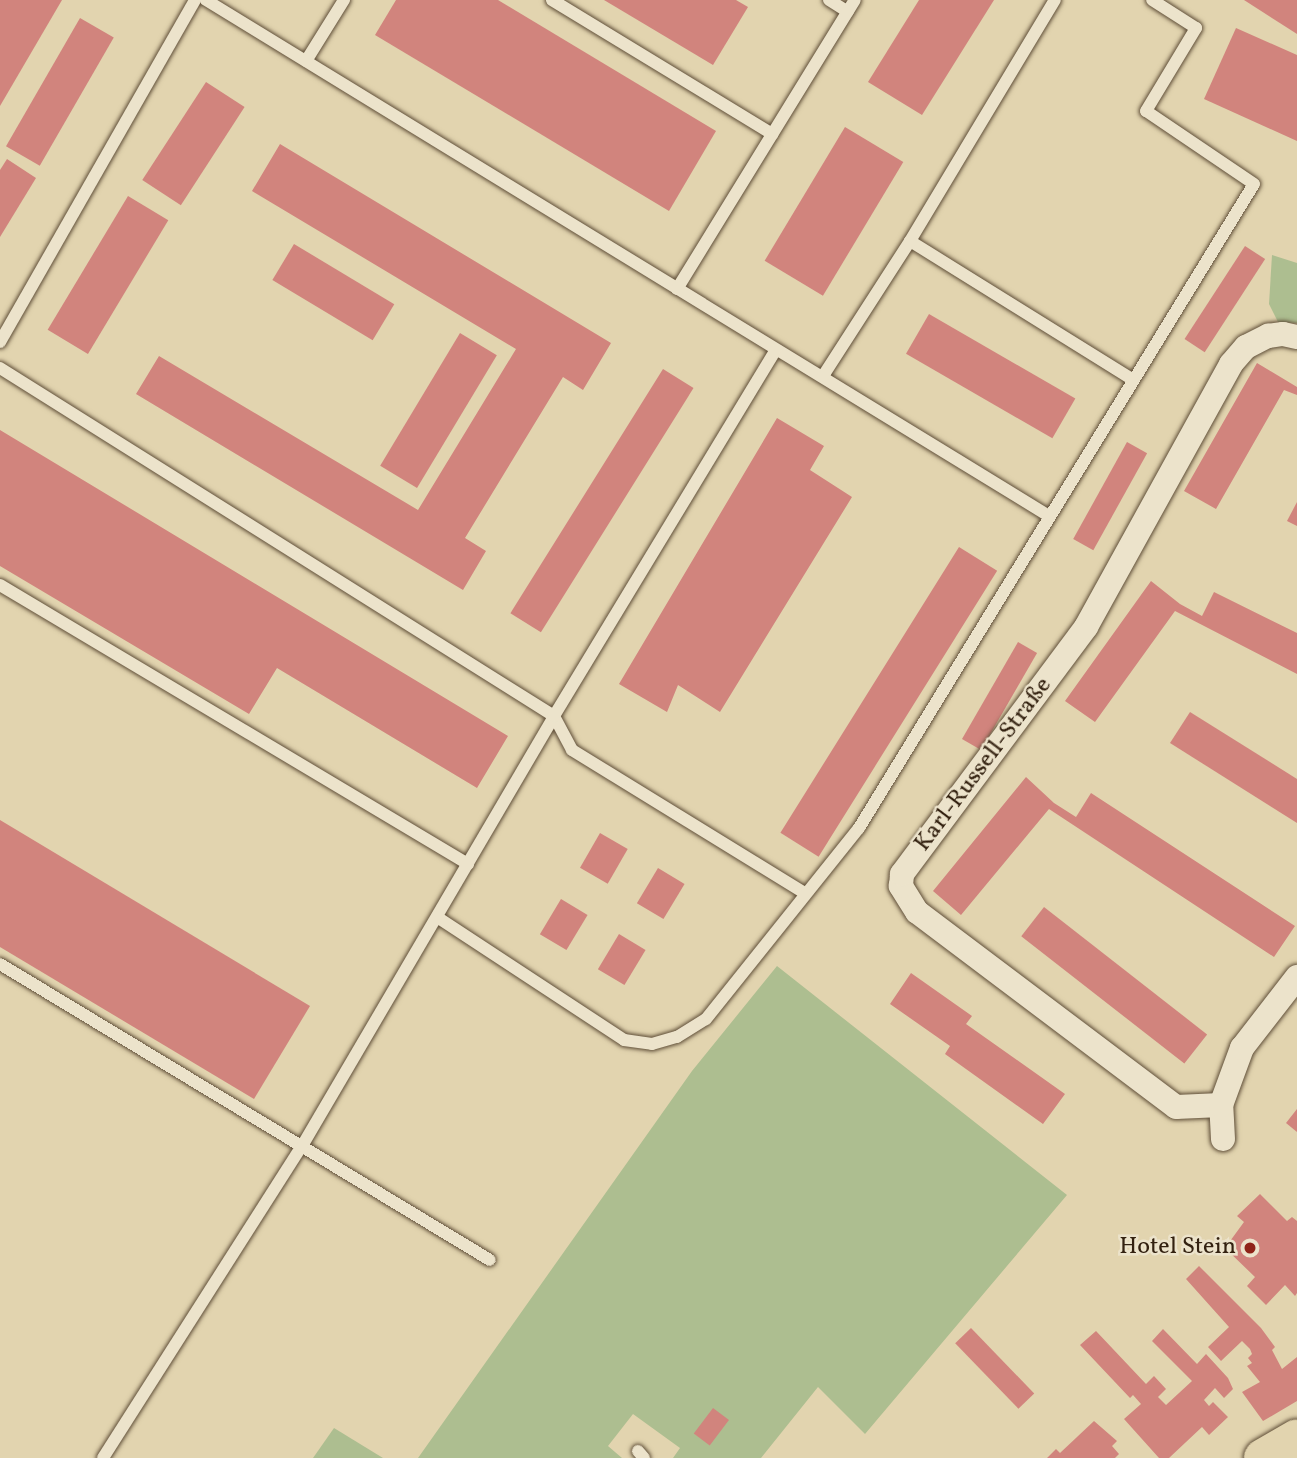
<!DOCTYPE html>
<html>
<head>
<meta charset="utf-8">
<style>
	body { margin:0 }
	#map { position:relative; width:1297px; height:1458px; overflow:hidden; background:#e2d4af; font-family:Vollkorn,serif }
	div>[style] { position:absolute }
	.green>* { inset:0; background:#adbe90 }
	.building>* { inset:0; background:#d1847d; transform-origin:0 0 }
	.roads { filter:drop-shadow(0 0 2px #5f4e38) drop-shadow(0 0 2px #5f4e38) }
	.service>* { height:12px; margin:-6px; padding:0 6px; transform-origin:6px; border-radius:6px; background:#ece3cb }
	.minor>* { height:24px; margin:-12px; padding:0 12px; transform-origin:12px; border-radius:12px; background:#ece3cb }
	.primary>* { height:38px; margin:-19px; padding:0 19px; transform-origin:19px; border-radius:19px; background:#e2d4af }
	.dots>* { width:19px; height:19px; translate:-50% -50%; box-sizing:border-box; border:4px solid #ece3cb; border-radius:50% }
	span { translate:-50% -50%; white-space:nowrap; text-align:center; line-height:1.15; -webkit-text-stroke:5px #ece3cb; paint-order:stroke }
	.street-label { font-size:24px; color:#332110 }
	.poi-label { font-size:24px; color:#332110 }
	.right { translate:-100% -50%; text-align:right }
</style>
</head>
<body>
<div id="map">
	<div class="green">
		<i style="clip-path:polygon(1272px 255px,1297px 263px,1297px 323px,1278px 322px,1269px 304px)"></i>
		<i style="clip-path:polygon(777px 966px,1067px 1195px,865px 1434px,818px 1387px,761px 1458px,673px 1458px,680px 1448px,633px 1414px,608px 1446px,622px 1458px,418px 1458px,692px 1071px)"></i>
		<i style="clip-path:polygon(334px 1428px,383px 1458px,313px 1458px)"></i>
	</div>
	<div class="building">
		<i style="clip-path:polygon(0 0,62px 0,0 106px)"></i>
		<i style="clip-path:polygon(396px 0,498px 0,716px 131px,669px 211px,375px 35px)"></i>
		<i style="clip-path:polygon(604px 0,736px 0,748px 7px,713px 65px)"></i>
		<i style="clip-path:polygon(919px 0,994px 0,922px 115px,868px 82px)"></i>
		<i style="clip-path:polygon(1244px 0,1297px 0,1297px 34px)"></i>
		<i style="left:80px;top:18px;width:39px;height:148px;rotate:30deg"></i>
		<i style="clip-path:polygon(1236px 28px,1297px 55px,1297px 141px,1204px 99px)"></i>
		<i style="left:206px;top:82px;width:46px;height:117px;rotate:33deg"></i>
		<i style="left:845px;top:127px;width:68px;height:156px;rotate:31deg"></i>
		<i style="clip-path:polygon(280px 144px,611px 343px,583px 390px,563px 377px,465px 538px,486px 551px,463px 590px,136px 394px,159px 356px,418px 510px,516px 349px,252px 191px)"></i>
		<i style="clip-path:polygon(7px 159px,36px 178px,0 237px,0 170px)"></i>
		<i style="left:128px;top:196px;width:47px;height:156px;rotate:31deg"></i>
		<i style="left:294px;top:244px;width:117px;height:42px;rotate:31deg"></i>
		<i style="left:1245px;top:246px;width:24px;height:111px;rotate:33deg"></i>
		<i style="left:929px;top:314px;width:169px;height:46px;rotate:30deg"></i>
		<i style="left:460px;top:333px;width:43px;height:155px;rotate:31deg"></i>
		<i style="clip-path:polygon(1257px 363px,1297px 387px,1297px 395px,1284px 390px,1216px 509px,1184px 491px)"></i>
		<i style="left:663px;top:369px;width:36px;height:288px;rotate:32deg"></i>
		<i style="clip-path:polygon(777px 418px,824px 446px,810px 470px,852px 497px,720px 712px,678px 685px,667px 712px,619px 684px)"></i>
		<i style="clip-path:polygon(0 430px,508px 736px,477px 788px,277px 668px,249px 714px,0 566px)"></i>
		<i style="left:1127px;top:442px;width:23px;height:111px;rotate:29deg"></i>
		<i style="clip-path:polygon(1297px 502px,1297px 526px,1287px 521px)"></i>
		<i style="left:959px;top:547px;width:45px;height:337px;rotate:32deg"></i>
		<i style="clip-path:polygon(1151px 581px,1180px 604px,1202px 616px,1214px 592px,1297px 633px,1297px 674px,1175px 611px,1095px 722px,1065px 701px)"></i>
		<i style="left:1018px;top:642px;width:22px;height:112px;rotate:30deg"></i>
		<i style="clip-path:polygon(1190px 712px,1297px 779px,1297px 823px,1170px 743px)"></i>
		<i style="clip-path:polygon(1026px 777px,1054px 803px,1076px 817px,1091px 793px,1295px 926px,1274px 957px,1049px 809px,961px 915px,933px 891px)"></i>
		<i style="clip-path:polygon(0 820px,310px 1006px,254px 1099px,0 947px)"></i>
		<i style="left:600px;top:833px;width:32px;height:40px;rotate:30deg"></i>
		<i style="left:658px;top:868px;width:31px;height:41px;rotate:31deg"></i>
		<i style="left:561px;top:899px;width:31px;height:41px;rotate:31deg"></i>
		<i style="left:1044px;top:907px;width:207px;height:37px;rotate:38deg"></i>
		<i style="left:619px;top:934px;width:31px;height:41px;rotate:31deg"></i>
		<i style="clip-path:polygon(911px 973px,972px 1016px,966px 1024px,1065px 1094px,1043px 1124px,945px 1054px,950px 1046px,890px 1004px)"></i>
		<i style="clip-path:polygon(1297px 1109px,1297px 1132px,1286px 1123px)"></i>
		<i style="clip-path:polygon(1260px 1194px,1287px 1221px,1292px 1217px,1297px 1221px,1297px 1293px,1295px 1296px,1285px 1285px,1266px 1305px,1247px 1286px,1255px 1277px,1225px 1248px,1244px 1222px,1237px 1216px)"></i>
		<i style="clip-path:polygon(1199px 1266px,1261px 1328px,1275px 1347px,1272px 1350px,1282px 1369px,1297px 1357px,1297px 1401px,1263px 1421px,1242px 1392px,1260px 1382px,1247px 1366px,1252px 1363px,1248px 1358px,1252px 1354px,1250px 1349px,1242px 1341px,1221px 1361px,1208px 1347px,1229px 1327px,1186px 1279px)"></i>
		<i style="left:971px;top:1328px;width:91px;height:22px;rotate:46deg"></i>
		<i style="clip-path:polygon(1163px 1329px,1197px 1364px,1206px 1354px,1228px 1378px,1233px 1389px,1224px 1398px,1215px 1388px,1204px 1400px,1209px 1406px,1213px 1402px,1228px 1417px,1209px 1435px,1202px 1427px,1169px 1458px,1159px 1458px,1124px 1419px,1141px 1404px,1133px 1395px,1130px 1398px,1080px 1345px,1096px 1331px,1146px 1384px,1154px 1376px,1166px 1389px,1158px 1397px,1166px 1405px,1192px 1381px,1152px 1341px)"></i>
		<i style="left:713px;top:1408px;width:20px;height:32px;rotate:37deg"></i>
		<i style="clip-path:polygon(1094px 1421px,1117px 1441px,1112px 1446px,1119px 1454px,1115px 1458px,1047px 1458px,1056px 1449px,1060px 1453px)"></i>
	</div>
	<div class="roads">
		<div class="service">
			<i style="left:206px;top:0;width:988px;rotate:31.47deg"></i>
			<i style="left:552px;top:0;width:258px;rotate:31.3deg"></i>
			<i style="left:829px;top:0;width:22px;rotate:32deg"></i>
			<i style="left:306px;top:61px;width:72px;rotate:-58.1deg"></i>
			<i style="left:910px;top:241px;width:261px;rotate:31.9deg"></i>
			<i style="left:677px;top:289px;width:339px;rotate:-58.4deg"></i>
			<i style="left:0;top:342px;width:394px;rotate:-60.3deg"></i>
			<i style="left:0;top:368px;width:654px;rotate:32.14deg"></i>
			<i style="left:554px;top:716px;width:38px;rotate:62deg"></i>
			<i style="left:572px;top:750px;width:273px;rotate:31.6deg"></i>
			<i style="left:823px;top:376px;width:161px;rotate:-57.2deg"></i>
			<i style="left:910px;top:241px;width:281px;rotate:-59deg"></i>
			<i style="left:0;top:585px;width:545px;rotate:30.8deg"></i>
			<i style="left:437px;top:917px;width:224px;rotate:33.3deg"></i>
			<i style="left:624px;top:1040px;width:28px;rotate:8deg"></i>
			<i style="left:652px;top:1044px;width:26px;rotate:-16deg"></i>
			<i style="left:677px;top:1037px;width:34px;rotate:-32deg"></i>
			<i style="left:706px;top:1019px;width:245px;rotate:-51.3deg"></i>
			<i style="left:859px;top:828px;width:755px;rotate:-58.48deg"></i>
			<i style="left:1254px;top:184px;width:130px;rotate:-145.9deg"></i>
			<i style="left:1146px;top:111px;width:97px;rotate:-58.9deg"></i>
			<i style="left:1196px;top:28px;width:52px;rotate:-147.5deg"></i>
			<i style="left:0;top:964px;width:572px;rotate:31.14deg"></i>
			<i style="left:638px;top:1451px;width:9px;rotate:49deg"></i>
			<i style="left:103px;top:1458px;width:370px;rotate:-57.5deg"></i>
			<i style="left:302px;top:1146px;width:498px;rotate:-59.6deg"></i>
			<i style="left:554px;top:716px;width:428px;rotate:-58.8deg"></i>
		</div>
		<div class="minor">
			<i style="left:1221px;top:1105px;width:45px;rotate:177.5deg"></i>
			<i style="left:1176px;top:1107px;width:324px;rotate:-143deg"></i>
			<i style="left:917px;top:912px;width:31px;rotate:-122deg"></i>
			<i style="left:901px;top:886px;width:12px;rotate:-85deg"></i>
			<i style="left:902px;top:874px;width:308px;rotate:-53.3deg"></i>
			<i style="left:1086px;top:627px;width:300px;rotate:-61.1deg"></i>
			<i style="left:1231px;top:364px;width:23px;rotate:-49deg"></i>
			<i style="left:1246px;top:347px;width:25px;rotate:-27deg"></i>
			<i style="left:1268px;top:336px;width:15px;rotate:-8deg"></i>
			<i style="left:1283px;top:334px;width:14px;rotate:12deg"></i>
			<i style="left:1223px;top:1139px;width:34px;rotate:-93deg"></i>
			<i style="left:1221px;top:1105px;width:61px;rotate:-69.8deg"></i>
			<i style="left:1242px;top:1048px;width:90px;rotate:-52.2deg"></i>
		</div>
		<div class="primary">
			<i style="left:1263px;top:1458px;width:39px;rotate:-30deg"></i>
		</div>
	</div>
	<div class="dots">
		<i style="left:1250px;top:1248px;background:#8f2418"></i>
	</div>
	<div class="street-label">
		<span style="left:984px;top:765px;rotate:-53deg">Karl-Russell-Straße</span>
	</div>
	<div class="poi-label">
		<span class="right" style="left:1236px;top:1248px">Hotel Stein</span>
	</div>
</div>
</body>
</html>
